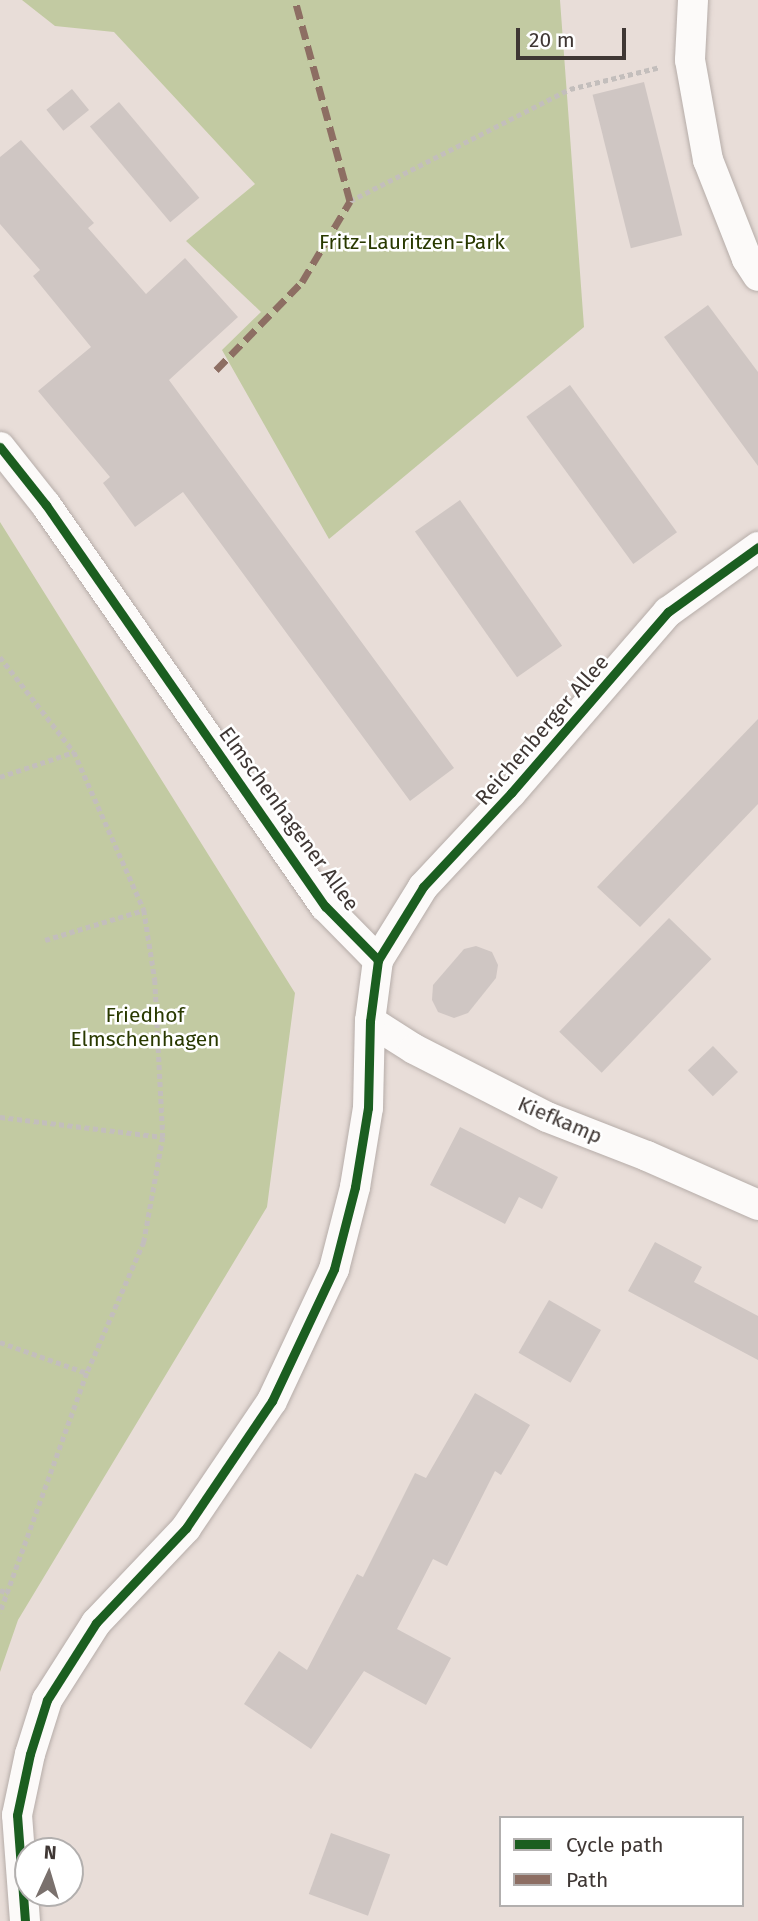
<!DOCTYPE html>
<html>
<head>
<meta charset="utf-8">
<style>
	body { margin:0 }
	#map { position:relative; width:758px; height:1921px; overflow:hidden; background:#e8ddd8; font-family:"Fira Sans",sans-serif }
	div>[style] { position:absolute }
	.green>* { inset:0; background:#c2caa2 }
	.building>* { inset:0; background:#cfc6c3; transform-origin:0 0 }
	.path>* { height:4.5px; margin-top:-2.25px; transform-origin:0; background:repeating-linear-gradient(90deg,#c3bebc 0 5px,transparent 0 8.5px) }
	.roads { filter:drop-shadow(0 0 2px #b6ada9) drop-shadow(0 0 2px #b6ada9) }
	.minor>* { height:30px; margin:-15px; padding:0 15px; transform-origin:15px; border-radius:15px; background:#fcfaf9 }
	.quiet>* { height:7px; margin-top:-3.5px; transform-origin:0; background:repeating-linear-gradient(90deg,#8d6e63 0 14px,transparent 0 21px) }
	.cycleway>* { height:9px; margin:-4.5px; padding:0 4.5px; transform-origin:4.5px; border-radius:4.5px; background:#1b5e20 }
	span { translate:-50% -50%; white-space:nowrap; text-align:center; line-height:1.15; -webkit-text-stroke:5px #fff; paint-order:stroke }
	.park-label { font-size:21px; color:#293900 }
	.street-label { font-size:21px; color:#3f3734 }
	.legend { position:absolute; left:499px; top:1816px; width:245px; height:91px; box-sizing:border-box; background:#fff; border:2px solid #b2afae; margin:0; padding:9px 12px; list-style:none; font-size:21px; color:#3f3734 }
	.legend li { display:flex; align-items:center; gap:14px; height:35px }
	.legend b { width:35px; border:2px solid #b2afae }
	.north { position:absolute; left:14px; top:1837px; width:70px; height:70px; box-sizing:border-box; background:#fff; border:2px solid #b2afae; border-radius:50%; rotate:4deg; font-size:19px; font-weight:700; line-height:28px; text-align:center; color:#3f3734 }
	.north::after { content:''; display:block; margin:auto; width:24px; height:32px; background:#7a716d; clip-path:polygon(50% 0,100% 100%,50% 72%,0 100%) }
	.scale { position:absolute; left:516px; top:28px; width:110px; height:32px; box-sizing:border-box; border:4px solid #3f3734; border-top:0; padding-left:9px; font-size:21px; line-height:24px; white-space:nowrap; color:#3f3734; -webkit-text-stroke:5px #fff; paint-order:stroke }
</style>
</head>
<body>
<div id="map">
	<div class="green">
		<i style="clip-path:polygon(22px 0,560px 0,584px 327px,329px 539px,222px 350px,261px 312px,186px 241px,255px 184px,114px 32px,55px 26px)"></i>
		<i style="clip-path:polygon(0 522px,295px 993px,267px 1207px,18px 1620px,0 1672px)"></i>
	</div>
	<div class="building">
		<i style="left:644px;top:82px;width:158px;height:53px;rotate:76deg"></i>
		<i style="left:72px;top:89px;width:27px;height:33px;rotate:51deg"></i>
		<i style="left:119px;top:102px;width:125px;height:38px;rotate:50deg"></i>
		<i style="clip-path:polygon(21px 140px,94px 223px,88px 228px,146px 294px,185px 258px,238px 317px,169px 380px,454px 768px,410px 801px,183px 492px,135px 527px,103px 483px,110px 477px,38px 391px,91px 347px,33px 276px,40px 270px,0 224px,0 157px)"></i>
		<i style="clip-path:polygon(708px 305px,758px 372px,758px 466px,664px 337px)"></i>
		<i style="left:570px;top:385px;width:182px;height:54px;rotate:54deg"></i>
		<i style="left:460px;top:500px;width:178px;height:55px;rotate:55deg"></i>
		<i style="clip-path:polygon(758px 719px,758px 804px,640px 927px,597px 887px)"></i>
		<i style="left:669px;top:918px;width:59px;height:158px;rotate:44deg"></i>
		<i style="clip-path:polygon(476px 946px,492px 952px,498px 965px,496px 978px,468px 1013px,454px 1018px,438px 1012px,432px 1000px,433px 985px,464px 949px)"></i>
		<i style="left:713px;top:1046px;width:36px;height:35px;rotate:46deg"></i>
		<i style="clip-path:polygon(460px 1127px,558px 1177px,542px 1209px,519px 1197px,505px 1224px,430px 1185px)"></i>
		<i style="clip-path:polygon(655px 1242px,702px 1267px,694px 1282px,758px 1316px,758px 1360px,628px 1291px)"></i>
		<i style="left:549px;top:1300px;width:60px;height:61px;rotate:30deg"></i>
		<i style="clip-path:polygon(475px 1393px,530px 1425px,501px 1475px,495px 1471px,447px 1566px,433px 1559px,397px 1629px,451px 1658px,426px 1705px,364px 1671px,311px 1749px,244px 1704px,279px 1651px,307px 1670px,357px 1574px,363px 1577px,415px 1473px,426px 1478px)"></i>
		<i style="left:331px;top:1833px;width:63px;height:65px;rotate:20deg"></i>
	</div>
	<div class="path">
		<i style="left:350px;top:201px;width:247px;rotate:-27deg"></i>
		<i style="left:570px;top:89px;width:93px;rotate:-13.7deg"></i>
		<i style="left:0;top:657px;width:120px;rotate:52.1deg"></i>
		<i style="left:74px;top:752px;width:173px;rotate:66.1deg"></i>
		<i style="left:144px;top:910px;width:71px;rotate:81.1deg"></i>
		<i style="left:155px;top:980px;width:157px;rotate:87.1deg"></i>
		<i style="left:163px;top:1137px;width:107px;rotate:100.3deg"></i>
		<i style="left:144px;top:1242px;width:143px;rotate:113.5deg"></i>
		<i style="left:87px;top:1373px;width:255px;rotate:109.9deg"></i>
		<i style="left:0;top:777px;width:78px;rotate:-18.7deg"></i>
		<i style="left:45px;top:940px;width:103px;rotate:-16.9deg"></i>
		<i style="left:0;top:1117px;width:164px;rotate:7deg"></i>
		<i style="left:0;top:1342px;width:92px;rotate:19.6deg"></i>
		<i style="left:0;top:1590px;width:9px;rotate:21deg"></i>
	</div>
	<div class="roads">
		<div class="minor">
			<i style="left:693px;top:0;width:60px;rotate:92.9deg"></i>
			<i style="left:690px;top:60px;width:102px;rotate:79.8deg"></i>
			<i style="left:708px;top:160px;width:106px;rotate:68.5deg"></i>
			<i style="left:747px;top:259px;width:20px;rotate:57deg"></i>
			<i style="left:0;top:447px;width:74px;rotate:51.6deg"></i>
			<i style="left:46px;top:505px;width:489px;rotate:55.2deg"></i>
			<i style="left:325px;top:906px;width:76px;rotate:45.5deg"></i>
			<i style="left:370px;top:1021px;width:52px;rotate:32.5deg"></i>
			<i style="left:414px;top:1049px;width:149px;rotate:27.1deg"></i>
			<i style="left:547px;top:1117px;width:107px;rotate:21.3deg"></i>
			<i style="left:647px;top:1156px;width:121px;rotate:23.8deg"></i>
			<i style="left:25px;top:1921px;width:106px;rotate:-94.3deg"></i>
			<i style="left:17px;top:1815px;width:62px;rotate:-78deg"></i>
			<i style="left:30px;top:1754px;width:57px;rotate:-72.5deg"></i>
			<i style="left:47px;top:1700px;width:91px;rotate:-57.5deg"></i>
			<i style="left:96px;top:1623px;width:131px;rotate:-46.5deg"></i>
			<i style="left:186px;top:1528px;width:153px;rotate:-55.9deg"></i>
			<i style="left:272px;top:1401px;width:146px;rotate:-64.8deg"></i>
			<i style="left:334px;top:1269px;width:85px;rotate:-75.6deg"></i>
			<i style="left:355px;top:1187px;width:80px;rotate:-80.7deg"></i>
			<i style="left:368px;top:1108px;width:87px;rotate:-88.7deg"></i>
			<i style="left:370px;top:1021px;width:62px;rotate:-82.5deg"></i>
			<i style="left:378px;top:960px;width:86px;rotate:-58.3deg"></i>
			<i style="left:423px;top:887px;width:129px;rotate:-46.9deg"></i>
			<i style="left:511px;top:793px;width:240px;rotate:-49.1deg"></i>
			<i style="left:668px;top:612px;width:111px;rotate:-35.8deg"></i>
		</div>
	</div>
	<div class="quiet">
		<i style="left:216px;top:370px;width:123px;rotate:-45.7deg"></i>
		<i style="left:302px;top:282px;width:94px;rotate:-59.3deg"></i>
		<i style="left:350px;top:201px;width:208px;rotate:-105.3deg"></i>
	</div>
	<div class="cycleway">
		<i style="left:0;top:447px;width:74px;rotate:51.6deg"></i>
		<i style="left:46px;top:505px;width:489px;rotate:55.2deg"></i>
		<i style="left:325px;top:906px;width:76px;rotate:45.5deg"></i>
		<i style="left:25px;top:1921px;width:106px;rotate:-94.3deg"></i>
		<i style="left:17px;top:1815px;width:62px;rotate:-78deg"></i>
		<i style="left:30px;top:1754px;width:57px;rotate:-72.5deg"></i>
		<i style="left:47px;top:1700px;width:91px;rotate:-57.5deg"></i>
		<i style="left:96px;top:1623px;width:131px;rotate:-46.5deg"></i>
		<i style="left:186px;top:1528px;width:153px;rotate:-55.9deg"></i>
		<i style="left:272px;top:1401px;width:146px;rotate:-64.8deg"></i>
		<i style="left:334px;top:1269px;width:85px;rotate:-75.6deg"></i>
		<i style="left:355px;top:1187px;width:80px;rotate:-80.7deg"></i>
		<i style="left:368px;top:1108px;width:87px;rotate:-88.7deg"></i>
		<i style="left:370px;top:1021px;width:62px;rotate:-82.5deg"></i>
		<i style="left:378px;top:960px;width:86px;rotate:-58.3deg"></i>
		<i style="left:423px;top:887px;width:129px;rotate:-46.9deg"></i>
		<i style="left:511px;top:793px;width:240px;rotate:-49.1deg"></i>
		<i style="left:668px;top:612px;width:111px;rotate:-35.8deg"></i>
	</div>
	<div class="park-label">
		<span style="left:412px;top:242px">Fritz-Lauritzen-Park</span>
		<span style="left:145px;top:1027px">Friedhof<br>Elmschenhagen</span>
	</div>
	<div class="street-label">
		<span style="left:542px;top:730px;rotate:-49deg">Reichenberger Allee</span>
		<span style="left:289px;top:819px;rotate:54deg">Elmschenhagener Allee</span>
		<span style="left:560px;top:1120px;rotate:23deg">Kiefkamp</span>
	</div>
	<ul class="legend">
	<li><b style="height:9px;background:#1b5e20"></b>Cycle path</li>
	<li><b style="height:9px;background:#8d6e63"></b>Path</li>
	</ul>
	<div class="north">N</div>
	<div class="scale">20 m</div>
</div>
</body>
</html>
